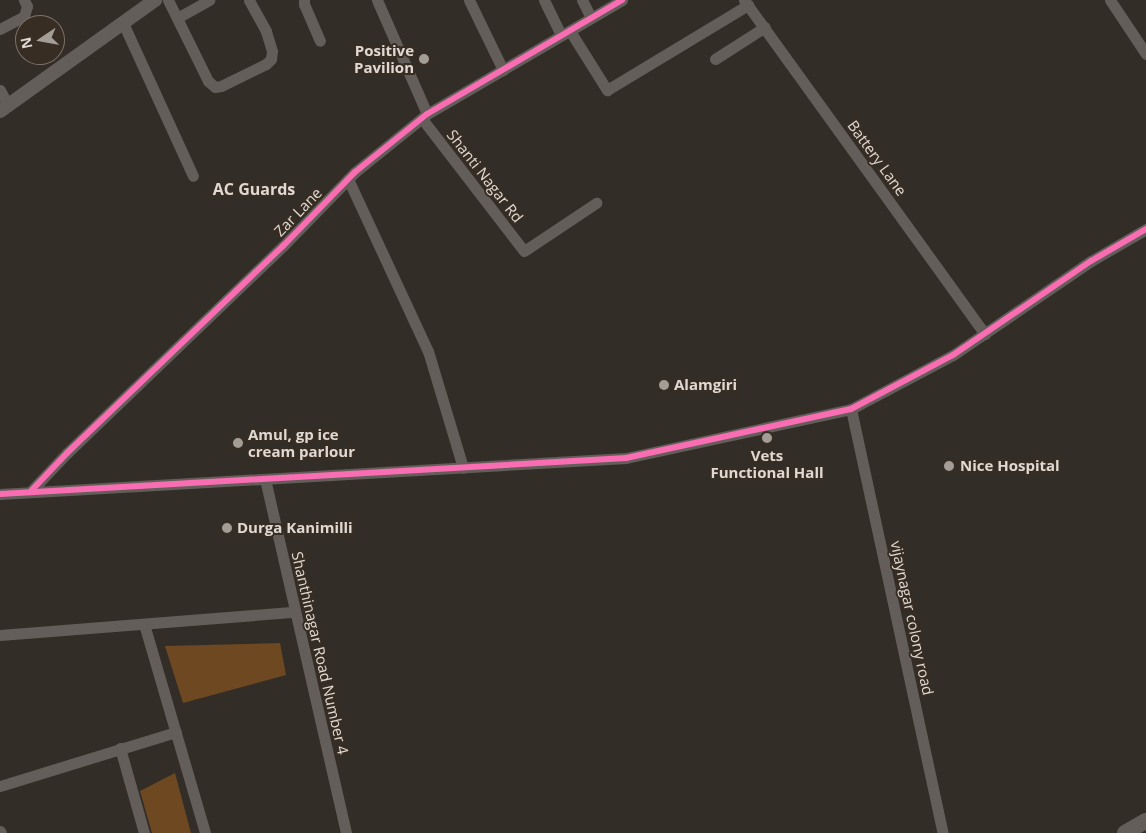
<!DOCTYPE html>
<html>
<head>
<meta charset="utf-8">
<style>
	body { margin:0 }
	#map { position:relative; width:1146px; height:833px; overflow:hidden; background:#332d28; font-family:"Open Sans",sans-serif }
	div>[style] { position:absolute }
	.green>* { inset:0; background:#6e4820 }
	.minor>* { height:11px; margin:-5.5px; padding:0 5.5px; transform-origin:5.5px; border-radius:5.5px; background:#645e5a }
	.tertiary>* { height:14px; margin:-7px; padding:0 7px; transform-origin:7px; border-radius:7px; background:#645e5a }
	.secondary>* { height:16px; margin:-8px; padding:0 8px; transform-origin:8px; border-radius:8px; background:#645e5a }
	.cycleway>* { height:6px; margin:-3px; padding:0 3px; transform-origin:3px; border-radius:3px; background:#f96db3 }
	.dots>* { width:14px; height:14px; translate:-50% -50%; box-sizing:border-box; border:2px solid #382d23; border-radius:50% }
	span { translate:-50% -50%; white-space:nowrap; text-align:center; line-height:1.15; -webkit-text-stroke:4px #382d23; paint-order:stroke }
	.poi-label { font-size:15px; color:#e0d9d3; font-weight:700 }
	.right { translate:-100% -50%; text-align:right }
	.left { translate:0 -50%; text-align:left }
	.street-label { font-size:15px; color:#e0d9d3 }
	.neighbourhood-label { font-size:16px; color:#e0d9d3; font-weight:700 }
	.north { position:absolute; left:15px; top:15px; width:50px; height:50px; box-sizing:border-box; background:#382d23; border:1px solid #7b7269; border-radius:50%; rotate:258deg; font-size:14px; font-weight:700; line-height:20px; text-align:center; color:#e0d9d3 }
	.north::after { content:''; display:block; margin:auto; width:18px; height:22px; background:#a39d97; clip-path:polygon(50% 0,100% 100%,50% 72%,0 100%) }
</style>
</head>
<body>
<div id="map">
	<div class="green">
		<i style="clip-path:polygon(280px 643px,286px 675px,183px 703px,165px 646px)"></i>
		<i style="clip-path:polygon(175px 773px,191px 833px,152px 833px,140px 791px)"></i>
	</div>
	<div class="minor">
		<i style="left:168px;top:0;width:90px;rotate:63.7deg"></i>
		<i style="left:208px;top:81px;width:9px;rotate:41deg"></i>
		<i style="left:215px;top:87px;width:6px;rotate:-9deg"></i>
		<i style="left:221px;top:86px;width:50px;rotate:-26.1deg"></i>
		<i style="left:266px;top:64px;width:7px;rotate:-45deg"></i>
		<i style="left:271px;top:59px;width:8px;rotate:-83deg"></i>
		<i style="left:272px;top:51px;width:21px;rotate:-107deg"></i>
		<i style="left:266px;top:31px;width:35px;rotate:-119deg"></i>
		<i style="left:304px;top:0;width:4px;rotate:90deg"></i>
		<i style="left:304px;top:4px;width:40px;rotate:66.6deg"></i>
		<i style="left:377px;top:0;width:124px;rotate:66.3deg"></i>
		<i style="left:469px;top:0;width:78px;rotate:64.1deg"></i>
		<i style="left:544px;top:0;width:39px;rotate:64deg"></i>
		<i style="left:582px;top:0;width:20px;rotate:63deg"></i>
		<i style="left:744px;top:0;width:412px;rotate:54.2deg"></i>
		<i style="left:1110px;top:0;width:65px;rotate:56.3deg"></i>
		<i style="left:177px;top:18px;width:37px;rotate:-29deg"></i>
		<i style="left:123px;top:23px;width:168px;rotate:65.4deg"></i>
		<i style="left:0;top:29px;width:27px;rotate:-28deg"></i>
		<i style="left:24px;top:16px;width:10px;rotate:-73deg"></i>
		<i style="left:27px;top:6px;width:7px;rotate:-117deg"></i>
		<i style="left:570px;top:31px;width:70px;rotate:57.9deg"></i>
		<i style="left:607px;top:90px;width:165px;rotate:-31.1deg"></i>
		<i style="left:715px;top:59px;width:59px;rotate:-32.6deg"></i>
		<i style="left:0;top:90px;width:17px;rotate:62deg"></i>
		<i style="left:423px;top:120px;width:165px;rotate:52.4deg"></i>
		<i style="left:524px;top:251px;width:87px;rotate:-33.7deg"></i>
		<i style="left:348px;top:179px;width:190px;rotate:65.1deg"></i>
		<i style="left:428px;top:351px;width:122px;rotate:73.3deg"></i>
		<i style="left:851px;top:409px;width:434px;rotate:77.8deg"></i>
		<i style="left:265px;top:479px;width:363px;rotate:77.1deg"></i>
		<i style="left:30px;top:492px;width:54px;rotate:-46.5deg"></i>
		<i style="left:67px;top:453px;width:299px;rotate:-43.8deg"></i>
		<i style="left:283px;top:246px;width:103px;rotate:-45.8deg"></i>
		<i style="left:355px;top:172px;width:92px;rotate:-38.9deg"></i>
		<i style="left:427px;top:114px;width:226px;rotate:-30.3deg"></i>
		<i style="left:0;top:494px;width:627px;rotate:-3.29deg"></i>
		<i style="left:626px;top:458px;width:230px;rotate:-12.3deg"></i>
		<i style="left:851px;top:409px;width:115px;rotate:-27.9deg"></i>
		<i style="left:953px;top:355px;width:167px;rotate:-34.3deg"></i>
		<i style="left:1091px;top:261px;width:64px;rotate:-30.2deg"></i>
		<i style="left:144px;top:624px;width:218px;rotate:73.7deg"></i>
		<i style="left:0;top:635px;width:295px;rotate:-4.5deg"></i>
		<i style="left:120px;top:748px;width:88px;rotate:74.2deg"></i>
		<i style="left:0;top:786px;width:184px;rotate:-17.1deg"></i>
		<i style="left:0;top:831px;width:2px;rotate:63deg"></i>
	</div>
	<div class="tertiary">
		<i style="left:0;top:111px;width:191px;rotate:-35.6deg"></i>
	</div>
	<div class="secondary">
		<i style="left:1125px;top:833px;width:24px;rotate:-30deg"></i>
	</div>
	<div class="cycleway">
		<i style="left:30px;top:492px;width:54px;rotate:-46.5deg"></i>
		<i style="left:67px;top:453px;width:299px;rotate:-43.8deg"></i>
		<i style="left:283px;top:246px;width:103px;rotate:-45.8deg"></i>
		<i style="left:355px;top:172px;width:92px;rotate:-38.9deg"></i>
		<i style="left:427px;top:114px;width:226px;rotate:-30.3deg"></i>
		<i style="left:0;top:494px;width:627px;rotate:-3.29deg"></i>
		<i style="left:626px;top:458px;width:230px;rotate:-12.3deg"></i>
		<i style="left:851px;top:409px;width:115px;rotate:-27.9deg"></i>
		<i style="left:953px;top:355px;width:167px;rotate:-34.3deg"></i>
		<i style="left:1091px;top:261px;width:64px;rotate:-30.2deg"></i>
	</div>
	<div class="dots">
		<i style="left:424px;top:59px;background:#a39d97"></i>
		<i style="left:664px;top:385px;background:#a39d97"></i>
		<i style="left:767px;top:438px;background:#a39d97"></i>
		<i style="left:238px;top:443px;background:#a39d97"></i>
		<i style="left:949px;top:466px;background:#a39d97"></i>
		<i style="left:227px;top:528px;background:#a39d97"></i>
	</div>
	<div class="poi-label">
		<span class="right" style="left:414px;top:59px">Positive<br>Pavilion</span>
		<span class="left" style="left:674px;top:385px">Alamgiri</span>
		<span class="left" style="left:248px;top:443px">Amul, gp ice<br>cream parlour</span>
		<span style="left:767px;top:464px">Vets<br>Functional Hall</span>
		<span class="left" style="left:960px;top:466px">Nice Hospital</span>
		<span class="left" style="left:237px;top:528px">Durga Kanimilli</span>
	</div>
	<div class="street-label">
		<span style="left:877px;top:158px;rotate:54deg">Battery Lane</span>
		<span style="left:485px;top:176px;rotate:52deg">Shanti Nagar Rd</span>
		<span style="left:298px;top:212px;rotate:-46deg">Zar Lane</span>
		<span style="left:912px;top:618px;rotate:78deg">vijaynagar colony road</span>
		<span style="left:320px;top:653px;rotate:77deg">Shanthinagar Road Number 4</span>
	</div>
	<div class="neighbourhood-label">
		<span style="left:254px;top:189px">AC Guards</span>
	</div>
	<div class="north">N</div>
</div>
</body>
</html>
